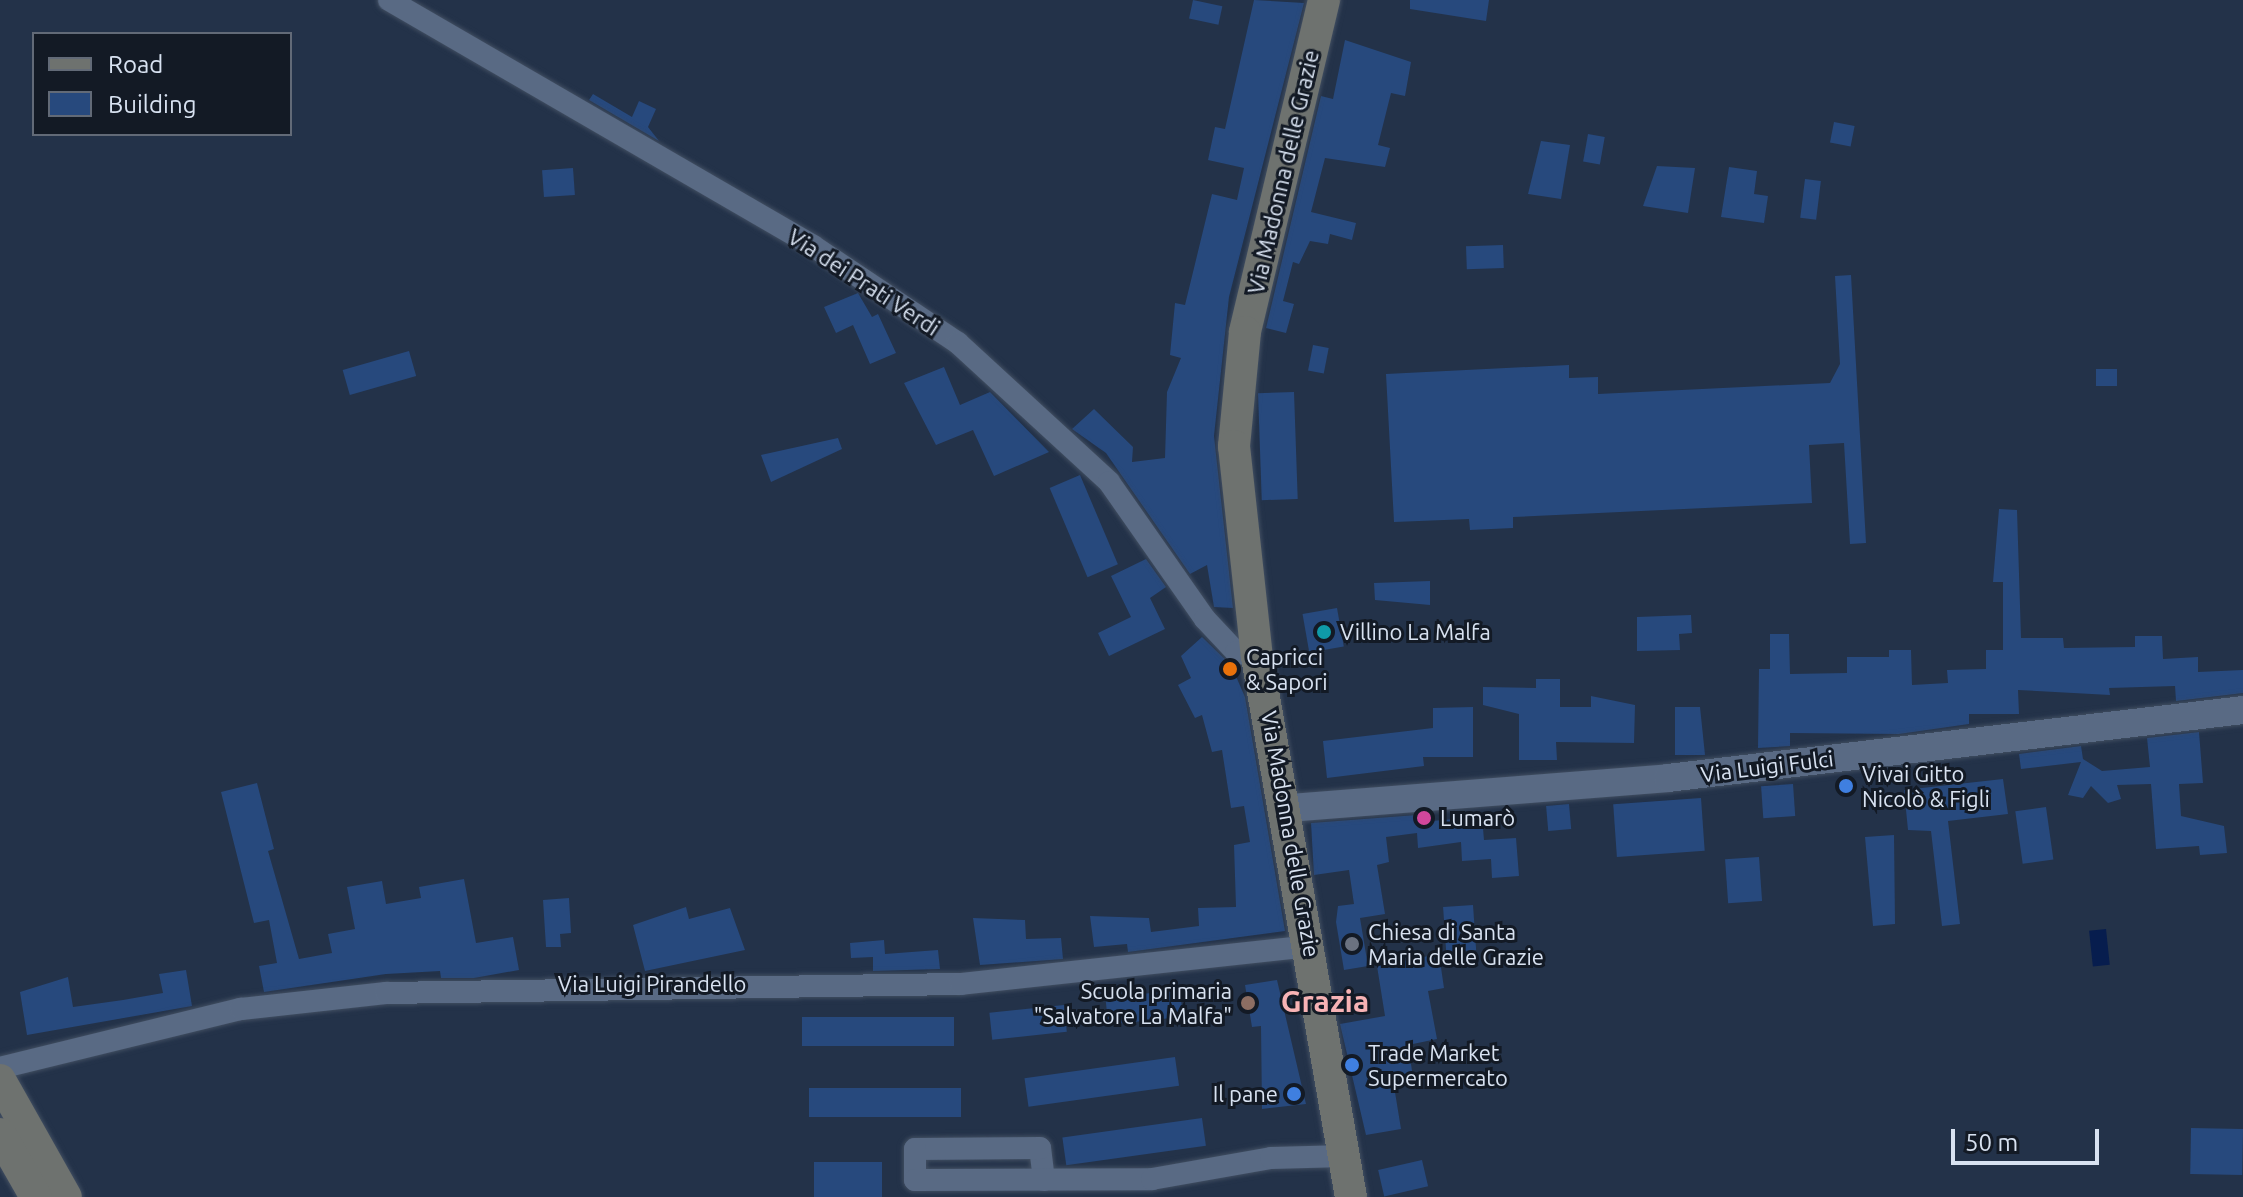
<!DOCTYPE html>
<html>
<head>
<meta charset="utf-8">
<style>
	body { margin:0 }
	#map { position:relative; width:2243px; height:1197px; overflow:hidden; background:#233249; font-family:Ubuntu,sans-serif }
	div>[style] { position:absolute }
	.water>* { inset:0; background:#071d4e; transform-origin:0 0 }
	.building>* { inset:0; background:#27497d; transform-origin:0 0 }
	.roads { filter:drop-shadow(0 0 2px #414e61) drop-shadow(0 0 2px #414e61) }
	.minor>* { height:22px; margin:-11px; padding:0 11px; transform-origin:11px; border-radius:11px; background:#596a84 }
	.tertiary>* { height:28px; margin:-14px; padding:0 14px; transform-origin:14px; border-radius:14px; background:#596a84 }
	.secondary>* { height:32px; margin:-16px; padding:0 16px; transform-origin:16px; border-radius:16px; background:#6e726f }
	.dots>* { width:22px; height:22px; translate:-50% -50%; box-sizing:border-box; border:4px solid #131a25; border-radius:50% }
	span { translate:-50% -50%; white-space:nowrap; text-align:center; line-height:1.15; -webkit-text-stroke:6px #131a25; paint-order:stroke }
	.street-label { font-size:22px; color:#d8e2f1 }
	.poi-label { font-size:22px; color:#d8e2f1 }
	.left { translate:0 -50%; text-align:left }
	.right { translate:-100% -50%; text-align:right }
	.district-label { font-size:30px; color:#f7b3b5; font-weight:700 }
	.legend { position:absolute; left:32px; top:32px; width:260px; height:104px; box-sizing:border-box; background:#131a25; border:2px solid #626a77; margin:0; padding:10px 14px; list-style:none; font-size:24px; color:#d8e2f1 }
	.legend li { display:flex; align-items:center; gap:16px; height:40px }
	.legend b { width:40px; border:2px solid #626a77 }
	.scale { position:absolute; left:1951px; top:1129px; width:148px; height:36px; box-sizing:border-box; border:4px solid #d8e2f1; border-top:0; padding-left:10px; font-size:24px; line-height:28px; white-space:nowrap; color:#d8e2f1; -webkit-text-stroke:6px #131a25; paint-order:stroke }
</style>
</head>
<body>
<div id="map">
	<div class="water">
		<i style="left:2106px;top:929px;width:36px;height:17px;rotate:84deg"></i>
	</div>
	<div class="building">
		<i style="left:1193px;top:0;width:30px;height:19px;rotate:12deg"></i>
		<i style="clip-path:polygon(1254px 0,1304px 3px,1229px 297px,1214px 436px,1233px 608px,1214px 607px,1207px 565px,1190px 574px,1106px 453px,1072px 429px,1094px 409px,1133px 447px,1132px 462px,1165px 458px,1167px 392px,1181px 358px,1170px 355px,1175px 303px,1185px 305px,1212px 194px,1237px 200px,1244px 168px,1208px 160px,1215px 127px,1225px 129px)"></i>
		<i style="clip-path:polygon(1410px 0,1489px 0,1486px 21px,1410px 9px)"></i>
		<i style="clip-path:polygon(1345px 40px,1411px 62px,1405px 96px,1391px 93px,1378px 145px,1390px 148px,1385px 167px,1325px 158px,1311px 212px,1356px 223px,1352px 240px,1330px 234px,1328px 244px,1310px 241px,1299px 264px,1293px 262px,1283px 301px,1294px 304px,1286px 333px,1266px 328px,1321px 96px,1333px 99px)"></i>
		<i style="clip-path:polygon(593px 94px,632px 117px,639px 101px,656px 109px,648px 127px,659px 141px,589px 100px)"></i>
		<i style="left:1834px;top:122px;width:21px;height:21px;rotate:11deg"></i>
		<i style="left:1588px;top:134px;width:17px;height:28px;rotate:10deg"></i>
		<i style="clip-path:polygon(1541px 141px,1570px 145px,1561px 199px,1528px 194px)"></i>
		<i style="clip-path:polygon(1657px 166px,1695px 168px,1688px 213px,1643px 206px)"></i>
		<i style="clip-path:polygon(1729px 167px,1757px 171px,1754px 194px,1768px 196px,1764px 223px,1721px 217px)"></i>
		<i style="left:573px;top:168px;width:27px;height:31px;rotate:86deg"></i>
		<i style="left:1805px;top:179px;width:16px;height:39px;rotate:7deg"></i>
		<i style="left:1503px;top:245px;width:23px;height:37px;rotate:88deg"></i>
		<i style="clip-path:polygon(1851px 275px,1866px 543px,1850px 544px,1844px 443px,1809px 445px,1812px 503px,1513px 517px,1513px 528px,1470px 530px,1469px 519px,1394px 522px,1386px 374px,1569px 365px,1569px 378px,1598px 377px,1598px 394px,1830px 383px,1840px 364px,1835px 276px)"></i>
		<i style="clip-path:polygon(858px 293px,872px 317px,878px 314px,896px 353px,870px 364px,853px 325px,836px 333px,824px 307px)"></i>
		<i style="left:1313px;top:345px;width:16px;height:26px;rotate:11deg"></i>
		<i style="left:409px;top:351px;width:26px;height:69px;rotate:74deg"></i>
		<i style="clip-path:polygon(944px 367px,960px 405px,990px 392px,1049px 452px,994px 476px,973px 430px,936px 445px,904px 383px)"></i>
		<i style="left:2117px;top:369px;width:17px;height:21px;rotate:90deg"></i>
		<i style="left:1294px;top:392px;width:107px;height:36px;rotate:88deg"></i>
		<i style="clip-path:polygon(838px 438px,842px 449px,771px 482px,761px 455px)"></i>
		<i style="left:1080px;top:475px;width:97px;height:33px;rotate:67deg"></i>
		<i style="clip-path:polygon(1999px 509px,2017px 510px,2021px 638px,2063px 638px,2064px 648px,2135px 647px,2135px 636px,2162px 636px,2163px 659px,2198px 657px,2198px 672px,2243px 670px,2243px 693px,2176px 701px,2175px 686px,2109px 688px,2110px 695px,2018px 690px,2019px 714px,1969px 714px,1969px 724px,1899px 734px,1790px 733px,1790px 746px,1758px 748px,1759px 669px,1770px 669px,1770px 634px,1789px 634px,1790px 674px,1847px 673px,1847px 657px,1889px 657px,1889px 650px,1911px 650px,1912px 685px,1948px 683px,1947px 670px,1986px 669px,1986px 650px,2003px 650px,2003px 582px,1993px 582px)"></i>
		<i style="clip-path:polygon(1146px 559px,1166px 587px,1150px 598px,1165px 629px,1109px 656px,1098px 633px,1131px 617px,1111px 576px)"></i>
		<i style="clip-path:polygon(1430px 581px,1430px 605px,1375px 600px,1374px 583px)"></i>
		<i style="left:1337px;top:608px;width:39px;height:35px;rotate:80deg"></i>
		<i style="clip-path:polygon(1691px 615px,1692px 633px,1679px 634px,1680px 650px,1637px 651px,1637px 617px)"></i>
		<i style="clip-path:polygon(1202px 637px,1231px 665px,1245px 697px,1285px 931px,1128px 952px,1127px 944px,1094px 947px,1090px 916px,1149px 918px,1151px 932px,1199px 926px,1198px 908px,1236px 907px,1234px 845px,1250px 842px,1244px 806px,1231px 808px,1222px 750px,1212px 752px,1202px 715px,1195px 718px,1178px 685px,1191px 678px,1181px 656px)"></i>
		<i style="clip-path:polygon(1536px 679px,1560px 679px,1560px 707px,1591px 707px,1591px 696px,1635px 705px,1634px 743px,1556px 742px,1557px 760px,1519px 760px,1519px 714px,1483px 705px,1483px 687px,1536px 688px)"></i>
		<i style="clip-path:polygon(1473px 707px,1473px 757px,1423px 757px,1424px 766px,1327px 778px,1323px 741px,1433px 728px,1433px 708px)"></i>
		<i style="clip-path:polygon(1675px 707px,1700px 707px,1705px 755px,1675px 755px)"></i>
		<i style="clip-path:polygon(2199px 732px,2203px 783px,2179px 784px,2181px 816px,2224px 826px,2227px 853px,2200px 855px,2199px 846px,2156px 849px,2151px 784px,2117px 785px,2121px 799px,2108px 803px,2091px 786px,2083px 798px,2068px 795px,2081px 762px,2021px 769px,2019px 754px,2081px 746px,2083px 759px,2102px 771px,2150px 767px,2147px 738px)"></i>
		<i style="clip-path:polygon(2003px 779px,2008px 814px,1948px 821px,1960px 924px,1942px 926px,1931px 831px,1908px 830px,1904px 790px)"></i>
		<i style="clip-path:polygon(257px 783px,274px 849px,268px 851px,299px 959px,332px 953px,328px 934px,355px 929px,347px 887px,382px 881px,386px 904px,421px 898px,419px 887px,464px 879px,476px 943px,513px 937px,519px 970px,474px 978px,441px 978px,440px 971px,386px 974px,264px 992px,259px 966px,277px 963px,269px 920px,254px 923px,221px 792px)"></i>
		<i style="left:1793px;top:784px;width:32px;height:32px;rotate:86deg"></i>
		<i style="left:1701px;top:798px;width:53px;height:88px;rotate:86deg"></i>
		<i style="left:1569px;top:804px;width:25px;height:23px;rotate:85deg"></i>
		<i style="left:2046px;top:807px;width:53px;height:31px;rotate:82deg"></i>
		<i style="clip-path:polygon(1430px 814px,1431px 821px,1482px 817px,1484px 840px,1516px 838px,1519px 876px,1492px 878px,1491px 859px,1462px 861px,1461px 842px,1418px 848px,1417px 833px,1386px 837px,1389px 862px,1377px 865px,1385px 914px,1360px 918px,1368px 966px,1344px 970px,1336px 922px,1338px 906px,1354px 904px,1349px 870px,1314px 875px,1311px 823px)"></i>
		<i style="clip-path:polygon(1894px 835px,1895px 924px,1873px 926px,1865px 837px)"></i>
		<i style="left:1759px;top:857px;width:44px;height:34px;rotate:86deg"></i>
		<i style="clip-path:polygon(569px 898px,571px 933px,560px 934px,561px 947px,546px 947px,543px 900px)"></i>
		<i style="left:1473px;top:905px;width:45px;height:30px;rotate:86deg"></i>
		<i style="clip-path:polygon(686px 907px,689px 919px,730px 908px,745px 950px,645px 971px,633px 925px)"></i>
		<i style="clip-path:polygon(973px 918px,1025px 920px,1026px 939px,1061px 938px,1063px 959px,980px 965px)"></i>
		<i style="clip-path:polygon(884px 940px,885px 954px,938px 950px,940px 969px,873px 971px,873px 957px,851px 958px,850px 943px)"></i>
		<i style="clip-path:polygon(1439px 954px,1444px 988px,1428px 991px,1437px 1039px,1408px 1045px,1413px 1077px,1393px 1080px,1401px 1129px,1366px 1135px,1340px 1024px,1385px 1016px,1377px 966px)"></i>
		<i style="clip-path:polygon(186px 970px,192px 1006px,27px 1035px,20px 992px,68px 977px,73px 1007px,123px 1000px,163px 993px,159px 974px)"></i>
		<i style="clip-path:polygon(1277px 980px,1306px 1104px,1262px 1109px,1261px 1026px,1252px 1027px,1245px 985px)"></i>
		<i style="left:1180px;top:990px;width:27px;height:75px;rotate:84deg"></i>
		<i style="left:1064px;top:1005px;width:27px;height:75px;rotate:84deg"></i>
		<i style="left:954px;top:1017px;width:29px;height:152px;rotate:90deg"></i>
		<i style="left:1175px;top:1057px;width:29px;height:152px;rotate:82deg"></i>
		<i style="left:961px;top:1088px;width:29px;height:152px;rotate:90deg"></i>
		<i style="left:1202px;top:1118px;width:28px;height:141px;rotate:82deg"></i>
		<i style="left:2191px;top:1128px;width:52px;height:46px;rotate:1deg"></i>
		<i style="left:1422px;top:1160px;width:27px;height:45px;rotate:77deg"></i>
		<i style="left:882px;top:1162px;width:35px;height:68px;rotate:90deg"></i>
	</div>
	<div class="roads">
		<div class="minor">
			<i style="left:389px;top:0;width:490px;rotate:30.1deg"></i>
			<i style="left:813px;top:246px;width:174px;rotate:33.8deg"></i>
			<i style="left:958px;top:343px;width:205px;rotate:42.6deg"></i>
			<i style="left:1109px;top:482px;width:167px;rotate:55deg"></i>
			<i style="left:1205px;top:619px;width:45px;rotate:46.8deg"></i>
			<i style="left:1236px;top:652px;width:22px;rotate:13deg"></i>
			<i style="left:0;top:1068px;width:248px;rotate:-13.8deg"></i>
			<i style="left:241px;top:1009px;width:146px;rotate:-6.3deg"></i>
			<i style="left:386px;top:993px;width:575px;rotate:-0.9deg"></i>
			<i style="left:961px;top:984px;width:351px;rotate:-6.2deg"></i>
			<i style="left:1044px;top:1180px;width:32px;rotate:-97deg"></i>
			<i style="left:1040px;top:1148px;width:125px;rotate:179.5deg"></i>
			<i style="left:915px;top:1149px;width:31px;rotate:90deg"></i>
			<i style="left:915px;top:1180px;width:237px;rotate:-0.2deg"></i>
			<i style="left:1152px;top:1179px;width:121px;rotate:-10deg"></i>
			<i style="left:1271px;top:1158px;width:74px;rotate:-1.5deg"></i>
		</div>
		<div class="tertiary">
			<i style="left:1289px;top:808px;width:380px;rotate:-4.5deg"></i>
			<i style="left:1668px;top:778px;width:579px;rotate:-6.74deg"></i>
		</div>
		<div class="secondary">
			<i style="left:1324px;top:0;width:341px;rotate:103.4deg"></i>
			<i style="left:1245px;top:332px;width:115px;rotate:95.5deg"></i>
			<i style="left:1234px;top:446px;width:212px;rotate:83.8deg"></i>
			<i style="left:1257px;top:657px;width:548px;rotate:80.13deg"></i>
			<i style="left:0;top:1080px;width:134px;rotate:60.6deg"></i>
			<i style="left:0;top:1134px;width:73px;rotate:60.3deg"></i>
		</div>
	</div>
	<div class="dots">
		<i style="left:1324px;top:632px;background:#0f9aa8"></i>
		<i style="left:1230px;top:669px;background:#e8710a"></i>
		<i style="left:1846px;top:786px;background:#3f7fe0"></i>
		<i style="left:1424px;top:818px;background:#d1479c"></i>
		<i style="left:1352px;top:944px;background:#6b7280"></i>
		<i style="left:1248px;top:1003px;background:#8d6e63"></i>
		<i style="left:1352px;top:1065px;background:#3f7fe0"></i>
		<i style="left:1294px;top:1094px;background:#3f7fe0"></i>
	</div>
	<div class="street-label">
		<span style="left:1283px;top:172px;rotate:-77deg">Via Madonna delle Grazie</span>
		<span style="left:864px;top:282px;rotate:33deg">Via dei Prati Verdi</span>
		<span style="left:1767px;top:766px;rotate:-7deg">Via Luigi Fulci</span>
		<span style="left:1291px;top:834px;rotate:80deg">Via Madonna delle Grazie</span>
		<span style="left:652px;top:984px">Via Luigi Pirandello</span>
	</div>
	<div class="poi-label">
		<span class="left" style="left:1340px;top:632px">Villino La Malfa</span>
		<span class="left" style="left:1246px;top:669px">Capricci<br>&amp; Sapori</span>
		<span class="left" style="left:1862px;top:786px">Vivai Gitto<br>Nicolò &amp; Figli</span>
		<span class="left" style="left:1440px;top:818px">Lumarò</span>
		<span class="left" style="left:1368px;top:944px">Chiesa di Santa<br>Maria delle Grazie</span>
		<span class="right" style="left:1232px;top:1003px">Scuola primaria<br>"Salvatore La Malfa"</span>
		<span class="left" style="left:1368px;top:1065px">Trade Market<br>Supermercato</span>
		<span class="right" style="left:1278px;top:1094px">Il pane</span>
	</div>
	<div class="district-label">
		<span style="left:1325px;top:1001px">Grazia</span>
	</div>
	<ul class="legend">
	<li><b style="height:10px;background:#6e726f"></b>Road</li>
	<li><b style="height:22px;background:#27497d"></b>Building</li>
	</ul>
	<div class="scale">50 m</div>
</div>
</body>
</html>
